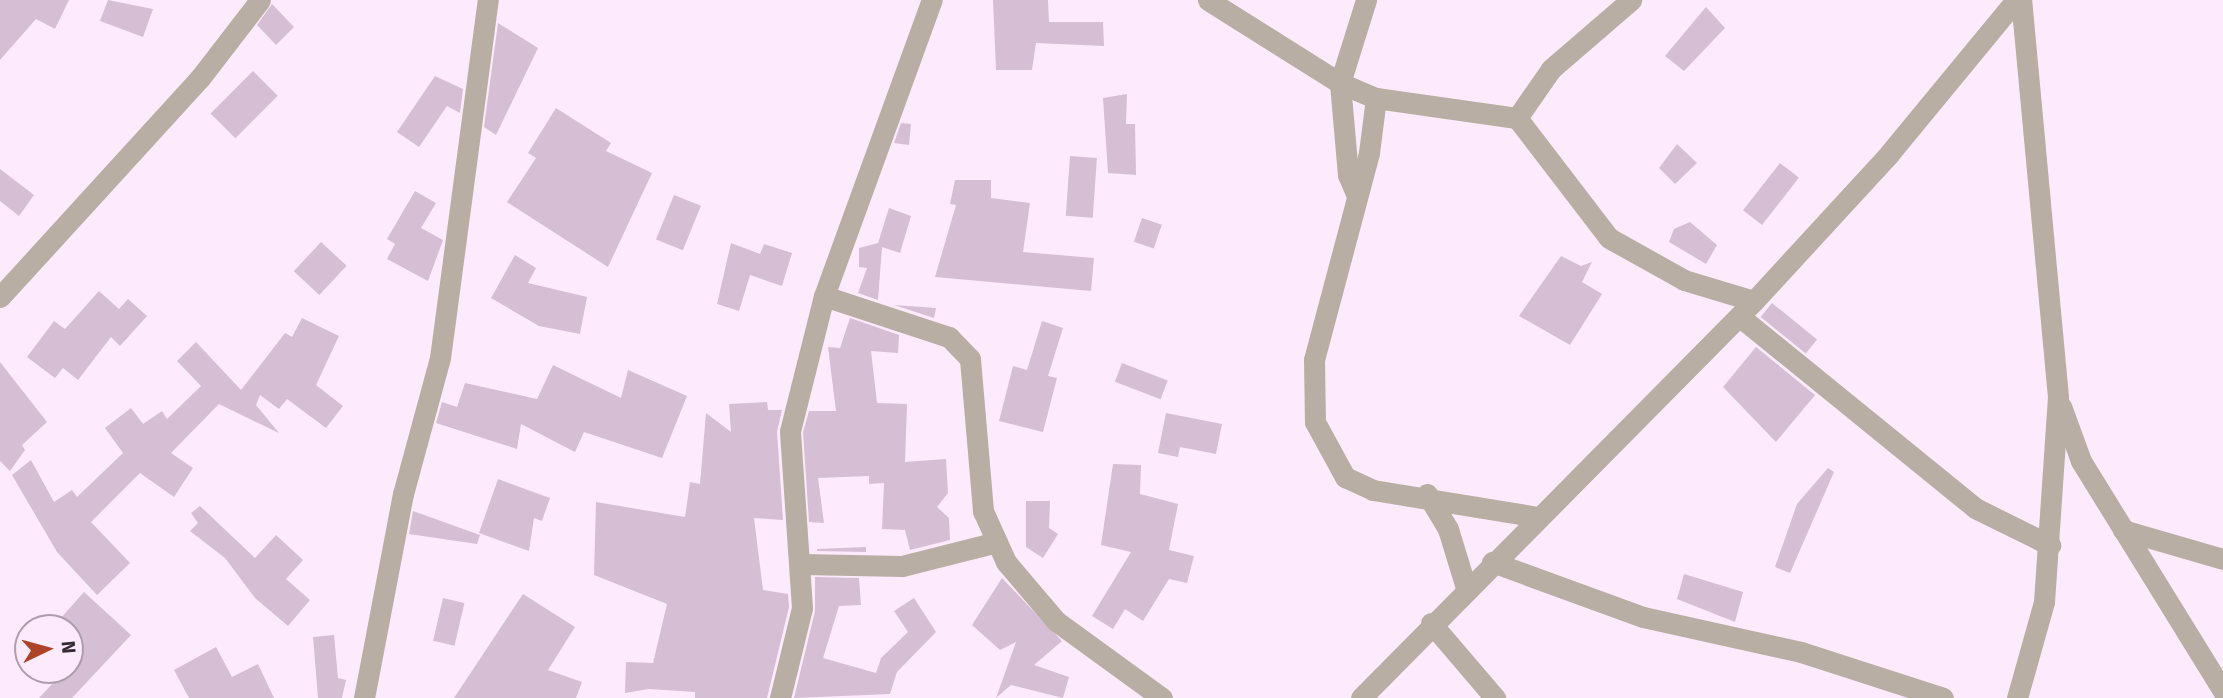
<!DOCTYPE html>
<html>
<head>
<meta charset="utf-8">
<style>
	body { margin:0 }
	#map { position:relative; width:2223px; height:698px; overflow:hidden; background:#feeafd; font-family:"Fira Sans",sans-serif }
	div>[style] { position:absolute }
	.building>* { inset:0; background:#d6bed5; transform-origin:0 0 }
	.minor>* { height:21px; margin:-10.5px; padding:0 10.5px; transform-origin:10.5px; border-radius:10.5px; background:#b9aea3 }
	span { translate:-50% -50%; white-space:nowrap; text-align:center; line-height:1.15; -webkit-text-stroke:6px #feeafd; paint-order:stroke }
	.north { position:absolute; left:14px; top:614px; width:70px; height:70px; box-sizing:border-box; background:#feeafd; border:2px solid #ad9dac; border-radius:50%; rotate:85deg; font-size:19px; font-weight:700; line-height:28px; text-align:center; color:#332a33 }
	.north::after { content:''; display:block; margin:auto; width:24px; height:32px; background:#ad4427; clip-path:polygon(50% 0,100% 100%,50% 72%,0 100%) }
</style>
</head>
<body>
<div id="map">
	<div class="building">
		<i style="clip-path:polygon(0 0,69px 0,55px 29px,36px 19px,0 60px)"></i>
		<i style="clip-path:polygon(108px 0,153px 9px,143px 37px,100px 21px)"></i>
		<i style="clip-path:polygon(993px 0,1048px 0,1049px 22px,1103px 22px,1104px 46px,1036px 43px,1032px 70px,996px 70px)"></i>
		<i style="clip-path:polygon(272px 4px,294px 27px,276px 45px,257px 25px)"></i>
		<i style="clip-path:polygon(1706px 7px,1725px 28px,1684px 71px,1665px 56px)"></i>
		<i style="clip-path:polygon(498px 23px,538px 48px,496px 135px,484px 127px)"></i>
		<i style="left:253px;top:71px;width:35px;height:60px;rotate:45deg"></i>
		<i style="clip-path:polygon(435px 76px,463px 89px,460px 113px,447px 106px,419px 147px,397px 132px)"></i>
		<i style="clip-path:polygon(1127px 94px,1126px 124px,1135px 124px,1136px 175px,1108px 173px,1103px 98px)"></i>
		<i style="clip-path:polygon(556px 108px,611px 143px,606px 151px,652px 173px,608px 267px,507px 202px,536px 158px,528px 153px)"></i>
		<i style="clip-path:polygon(901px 123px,911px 124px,909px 145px,894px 143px)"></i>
		<i style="clip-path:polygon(1677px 144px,1697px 163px,1675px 184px,1659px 168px)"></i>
		<i style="left:1070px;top:156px;width:27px;height:60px;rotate:4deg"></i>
		<i style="left:1780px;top:163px;width:24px;height:60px;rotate:38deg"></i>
		<i style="clip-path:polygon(0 169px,34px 195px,19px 216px,0 201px)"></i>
		<i style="clip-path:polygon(955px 180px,991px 180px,991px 198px,1030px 203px,1023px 252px,1094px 258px,1091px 291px,935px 277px,956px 205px,950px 204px)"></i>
		<i style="clip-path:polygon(415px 191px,436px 203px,421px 228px,443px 240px,428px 281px,387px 259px,395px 244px,387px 239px)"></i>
		<i style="left:674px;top:195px;width:29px;height:48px;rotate:22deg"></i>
		<i style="clip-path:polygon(889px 208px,911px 216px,900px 253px,882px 247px,878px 300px,858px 293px,867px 268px,859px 267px,859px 248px,878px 243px)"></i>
		<i style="left:1142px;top:218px;width:21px;height:25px;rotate:19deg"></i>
		<i style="clip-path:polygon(1690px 222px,1717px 245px,1706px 264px,1669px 242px,1674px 229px)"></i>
		<i style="left:321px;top:242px;width:35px;height:40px;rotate:43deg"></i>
		<i style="clip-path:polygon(731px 243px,760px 254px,764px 244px,792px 253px,782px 286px,750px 275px,739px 311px,717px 304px)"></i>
		<i style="clip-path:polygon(515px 255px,536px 268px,528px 283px,587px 297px,580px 334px,539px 326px,491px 298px)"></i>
		<i style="clip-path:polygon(1561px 256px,1581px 266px,1592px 262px,1582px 282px,1602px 294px,1570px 345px,1519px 316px)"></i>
		<i style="clip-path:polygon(99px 291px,119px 309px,128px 299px,147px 316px,120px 346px,111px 337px,78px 380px,63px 368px,55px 378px,27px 357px,54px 321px,65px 329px)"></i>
		<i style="left:1772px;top:303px;width:58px;height:18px;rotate:39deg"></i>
		<i style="clip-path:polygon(894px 305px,936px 308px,934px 318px)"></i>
		<i style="clip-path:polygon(302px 318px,339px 336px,316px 385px,343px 406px,326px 428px,287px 399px,279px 409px,260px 395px,256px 405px,279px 433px,219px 404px,171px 453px,193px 468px,174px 497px,140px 473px,91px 522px,130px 563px,97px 595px,57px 552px,12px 475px,31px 460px,54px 502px,72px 490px,77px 497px,123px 453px,105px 428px,131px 408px,143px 424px,162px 411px,167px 419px,201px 386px,177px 361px,196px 342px,241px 390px,285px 333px,292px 337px)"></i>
		<i style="clip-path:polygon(850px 318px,899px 335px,898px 353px,871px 351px,877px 403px,907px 404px,905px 462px,946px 459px,948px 493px,937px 507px,949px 518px,950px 540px,910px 550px,905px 530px,882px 529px,884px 483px,869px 484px,869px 476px,818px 478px,824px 523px,809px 522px,803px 432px,809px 411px,836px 411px,828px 347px,840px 348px)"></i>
		<i style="clip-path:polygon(1042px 321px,1063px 328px,1048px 376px,1057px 378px,1043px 432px,999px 421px,1013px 366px,1027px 370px)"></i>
		<i style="clip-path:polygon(1756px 347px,1815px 395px,1776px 442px,1723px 387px)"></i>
		<i style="clip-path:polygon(0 362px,47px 422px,22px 445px,25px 450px,10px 471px,0 461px)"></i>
		<i style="left:1122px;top:363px;width:49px;height:20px;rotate:21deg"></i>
		<i style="clip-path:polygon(553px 365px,621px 398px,628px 370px,687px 396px,662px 458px,584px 432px,575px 452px,521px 424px,517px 449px,436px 423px,442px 402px,457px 407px,465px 383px,537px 399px)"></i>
		<i style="clip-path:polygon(767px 402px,768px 410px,782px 410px,777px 432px,783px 520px,754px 518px,763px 590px,788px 594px,789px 607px,767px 698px,695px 698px,695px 692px,649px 689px,625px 693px,626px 662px,653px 663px,667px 604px,594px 575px,596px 502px,685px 517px,690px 482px,700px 484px,706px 413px,731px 432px,729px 404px)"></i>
		<i style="clip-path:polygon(1166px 413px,1222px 424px,1216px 454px,1180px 447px,1178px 457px,1158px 453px)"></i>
		<i style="clip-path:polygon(1113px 464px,1141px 465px,1140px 494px,1178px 504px,1169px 550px,1194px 556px,1187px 583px,1169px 579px,1143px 621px,1125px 609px,1113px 629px,1092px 616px,1131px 552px,1101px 545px)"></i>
		<i style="clip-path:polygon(1828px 468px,1834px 472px,1790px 573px,1775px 567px,1797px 504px)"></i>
		<i style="clip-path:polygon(498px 479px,550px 498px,542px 521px,534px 518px,529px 551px,479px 533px)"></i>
		<i style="clip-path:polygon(1026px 501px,1050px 501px,1049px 528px,1058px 534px,1043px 558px,1026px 547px)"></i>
		<i style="clip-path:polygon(200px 506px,255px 558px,276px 535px,303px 560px,286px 579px,310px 600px,288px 626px,255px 598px,225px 558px,190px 531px,198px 523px,191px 513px)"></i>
		<i style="clip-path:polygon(413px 511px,480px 535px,477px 544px,409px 534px)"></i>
		<i style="clip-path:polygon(866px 547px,866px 552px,817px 551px,817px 549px)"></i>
		<i style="clip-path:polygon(1684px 574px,1743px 592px,1735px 622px,1677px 599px)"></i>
		<i style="clip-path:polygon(815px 577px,859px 578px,861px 605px,839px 606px,823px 658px,876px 673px,881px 658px,908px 632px,894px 611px,914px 598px,936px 632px,897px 672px,890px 694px,794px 698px,815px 611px)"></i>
		<i style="clip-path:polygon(1002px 578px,1062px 641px,1034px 665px,1069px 677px,1063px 698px,1011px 685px,996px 698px,1016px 642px,1000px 650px,972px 625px)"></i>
		<i style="clip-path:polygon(84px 592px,131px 635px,72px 698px,39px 698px,53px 683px,39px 670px,70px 670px,70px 628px,52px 628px)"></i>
		<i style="clip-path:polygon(523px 594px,575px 627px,548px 670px,582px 682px,576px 698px,454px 698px)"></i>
		<i style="left:443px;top:598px;width:22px;height:44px;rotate:13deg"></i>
		<i style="clip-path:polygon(334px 635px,338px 678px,346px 680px,342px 698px,318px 698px,313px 637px)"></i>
		<i style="clip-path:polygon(216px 647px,232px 677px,258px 664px,274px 698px,189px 698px,174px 670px)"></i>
	</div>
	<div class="minor">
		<i style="left:1208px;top:0;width:156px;rotate:32.2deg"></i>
		<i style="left:1340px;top:83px;width:39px;rotate:23deg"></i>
		<i style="left:1376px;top:98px;width:142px;rotate:8.1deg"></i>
		<i style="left:1517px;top:118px;width:151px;rotate:52.5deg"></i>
		<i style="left:1609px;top:238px;width:86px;rotate:29.2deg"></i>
		<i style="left:1684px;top:280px;width:73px;rotate:16.7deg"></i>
		<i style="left:1376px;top:98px;width:55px;rotate:97.3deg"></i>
		<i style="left:1369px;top:153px;width:214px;rotate:104.9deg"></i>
		<i style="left:1314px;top:360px;width:62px;rotate:89.1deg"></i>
		<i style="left:1315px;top:422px;width:63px;rotate:61.4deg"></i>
		<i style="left:1345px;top:477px;width:31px;rotate:25deg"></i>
		<i style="left:1373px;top:490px;width:166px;rotate:9.3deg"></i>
		<i style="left:1517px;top:118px;width:60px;rotate:-55.2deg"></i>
		<i style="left:1551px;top:69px;width:106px;rotate:-40.8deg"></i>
		<i style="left:1357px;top:196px;width:23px;rotate:-113deg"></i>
		<i style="left:1348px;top:175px;width:92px;rotate:-95deg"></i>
		<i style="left:1340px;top:83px;width:87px;rotate:-72.6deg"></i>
		<i style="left:824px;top:296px;width:132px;rotate:18.2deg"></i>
		<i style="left:949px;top:337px;width:30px;rotate:46deg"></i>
		<i style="left:970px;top:359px;width:153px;rotate:85.1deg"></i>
		<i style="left:983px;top:511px;width:56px;rotate:65.7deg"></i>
		<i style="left:1006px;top:562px;width:77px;rotate:49.7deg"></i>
		<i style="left:1056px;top:621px;width:131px;rotate:36deg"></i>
		<i style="left:0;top:297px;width:297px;rotate:-47.6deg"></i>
		<i style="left:200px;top:78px;width:98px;rotate:-52.4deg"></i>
		<i style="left:1739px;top:316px;width:304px;rotate:39.1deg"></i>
		<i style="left:1975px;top:508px;width:84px;rotate:26.3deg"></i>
		<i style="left:2061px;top:406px;width:59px;rotate:70deg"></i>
		<i style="left:2081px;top:461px;width:270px;rotate:58.3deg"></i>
		<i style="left:1427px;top:494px;width:41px;rotate:59deg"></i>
		<i style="left:1448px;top:529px;width:62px;rotate:73deg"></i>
		<i style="left:2123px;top:530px;width:104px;rotate:16.2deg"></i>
		<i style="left:1492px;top:562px;width:161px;rotate:20deg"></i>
		<i style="left:1643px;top:617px;width:162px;rotate:12.5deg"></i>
		<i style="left:1801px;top:652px;width:149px;rotate:17.9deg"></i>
		<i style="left:802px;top:564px;width:100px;rotate:1.1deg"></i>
		<i style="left:902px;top:566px;width:98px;rotate:-14.2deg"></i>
		<i style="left:1431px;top:623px;width:99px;rotate:49.5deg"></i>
		<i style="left:364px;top:698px;width:208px;rotate:-79.2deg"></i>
		<i style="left:403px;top:494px;width:141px;rotate:-74.8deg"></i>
		<i style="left:440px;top:358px;width:361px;rotate:-82.4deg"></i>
		<i style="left:780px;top:698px;width:93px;rotate:-76.3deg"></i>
		<i style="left:802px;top:608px;width:177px;rotate:-93.9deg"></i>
		<i style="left:790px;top:431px;width:139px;rotate:-75.9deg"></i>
		<i style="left:824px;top:296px;width:315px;rotate:-70deg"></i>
		<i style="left:1361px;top:698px;width:559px;rotate:-45.29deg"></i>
		<i style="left:1754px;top:301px;width:200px;rotate:-47.4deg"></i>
		<i style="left:1889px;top:154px;width:200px;rotate:-50.5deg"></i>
		<i style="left:2017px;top:698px;width:100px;rotate:-74.3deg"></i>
		<i style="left:2044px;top:602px;width:205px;rotate:-86.1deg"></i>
		<i style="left:2058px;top:397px;width:399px;rotate:-95.3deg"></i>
	</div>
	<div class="north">N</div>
</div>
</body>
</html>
